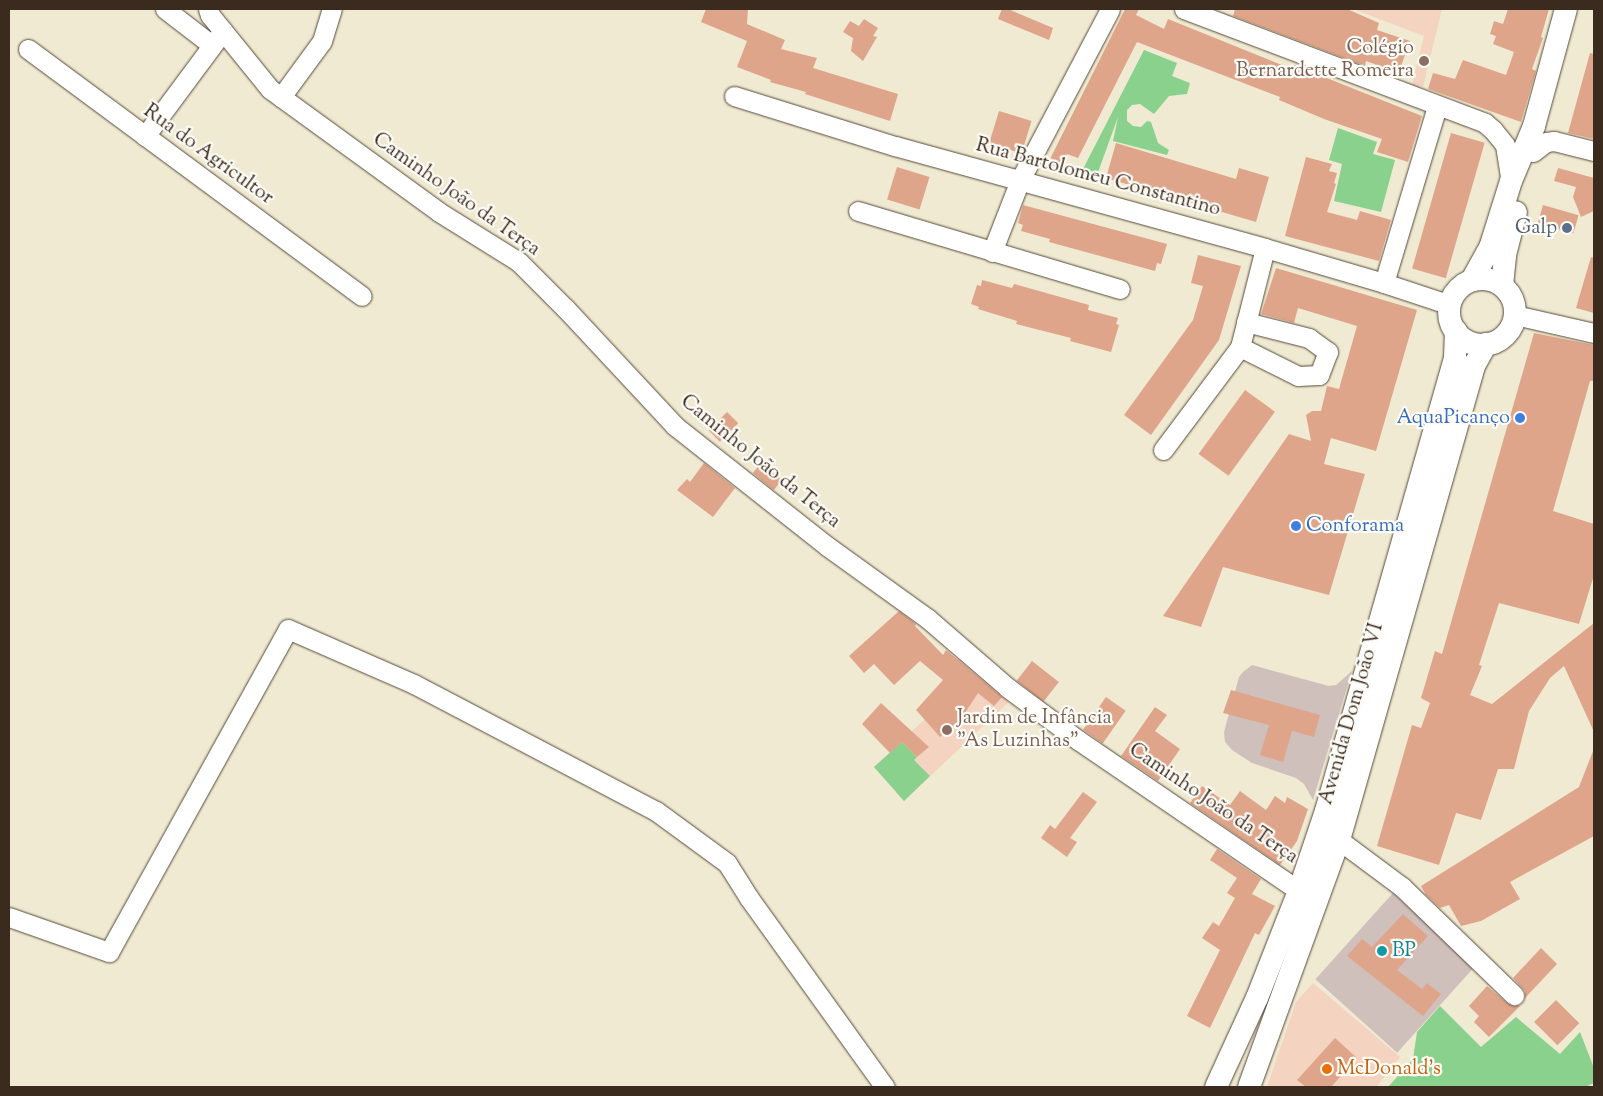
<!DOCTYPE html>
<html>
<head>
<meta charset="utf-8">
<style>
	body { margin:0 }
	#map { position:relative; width:1603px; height:1096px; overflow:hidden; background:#efead1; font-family:"Sorts Mill Goudy",serif }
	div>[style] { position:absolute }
	.built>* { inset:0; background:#f4d3c0 }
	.industrial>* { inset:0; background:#d0c0bc; transform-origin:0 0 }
	.green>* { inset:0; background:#89d18d }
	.building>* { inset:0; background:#dfa58a; transform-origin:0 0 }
	.roads { filter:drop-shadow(0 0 1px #564739) drop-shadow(0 0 1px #564739) }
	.minor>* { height:19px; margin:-9.5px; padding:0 9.5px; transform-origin:9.5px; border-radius:9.5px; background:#fff }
	.major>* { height:22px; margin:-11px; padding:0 11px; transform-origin:11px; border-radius:11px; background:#fff }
	.major>.ring { margin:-11px; padding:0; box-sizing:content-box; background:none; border:22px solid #fff; border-radius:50% }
	.dots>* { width:14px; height:14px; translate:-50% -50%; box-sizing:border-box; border:2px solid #fdfcf7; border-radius:50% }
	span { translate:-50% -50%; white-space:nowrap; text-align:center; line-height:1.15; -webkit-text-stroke:4.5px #fdfcf7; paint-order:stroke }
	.education-label { font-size:20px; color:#785e54 }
	.right { translate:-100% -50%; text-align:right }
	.left { translate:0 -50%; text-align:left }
	.street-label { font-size:20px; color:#3b2a1e }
	.service-label { font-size:20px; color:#4e5e75 }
	.shop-label { font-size:20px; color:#366cbe }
	.culture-label { font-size:20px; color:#0d838f }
	.food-label { font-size:20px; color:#c56008 }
	.frame { position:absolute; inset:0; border:10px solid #3b2a1e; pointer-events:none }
</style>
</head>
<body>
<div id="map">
	<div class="built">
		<i style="clip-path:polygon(1353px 9px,1442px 9px,1423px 87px,1412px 85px,1424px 36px)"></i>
		<i style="clip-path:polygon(961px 655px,1014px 697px,904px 801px,874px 767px,956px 690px,954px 665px)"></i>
		<i style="clip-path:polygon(1313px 983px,1400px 1057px,1376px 1087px,1267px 1087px,1296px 1002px)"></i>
	</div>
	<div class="industrial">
		<i style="clip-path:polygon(1252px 665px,1329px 686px,1336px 685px,1352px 671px,1313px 800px,1304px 784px,1296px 778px,1252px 763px,1232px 750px,1225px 742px,1224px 732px,1239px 677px,1243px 672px)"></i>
		<i style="left:1393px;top:893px;width:110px;height:116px;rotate:42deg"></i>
	</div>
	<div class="green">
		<i style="clip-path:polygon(1144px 50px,1177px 63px,1172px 76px,1190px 83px,1187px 94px,1169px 96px,1154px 114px,1140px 104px,1132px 105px,1127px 110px,1127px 121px,1133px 126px,1141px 127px,1147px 121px,1151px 122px,1158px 143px,1169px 150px,1167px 155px,1113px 141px,1118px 117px,1097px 175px,1082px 171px)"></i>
		<i style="clip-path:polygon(1338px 128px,1377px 142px,1373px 154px,1395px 160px,1381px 212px,1334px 201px,1342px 164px,1329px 160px)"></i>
		<i style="clip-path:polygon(902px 742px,917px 757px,914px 760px,930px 776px,904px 801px,874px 767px)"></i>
		<i style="clip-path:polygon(1440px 1006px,1481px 1047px,1516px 1017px,1560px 1054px,1580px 1032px,1594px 1068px,1594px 1083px,1585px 1087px,1388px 1087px,1413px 1059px,1417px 1032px)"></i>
	</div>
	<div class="building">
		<i style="clip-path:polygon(706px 9px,748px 9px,747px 24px,785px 40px,781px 49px,817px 58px,813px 68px,898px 94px,890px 121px,805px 94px,806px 92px,770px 82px,771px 80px,737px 67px,747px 41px,701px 22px)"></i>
		<i style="clip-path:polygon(1002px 9px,1008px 9px,1053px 28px,1049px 40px,998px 19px)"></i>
		<i style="clip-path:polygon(1125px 9px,1139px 9px,1136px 15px,1164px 29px,1168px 19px,1292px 69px,1294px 65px,1422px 116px,1408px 162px,1377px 152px,1382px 139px,1324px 119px,1279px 100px,1280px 97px,1137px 42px,1078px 158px,1067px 154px,1060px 169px,1048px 163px)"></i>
		<i style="clip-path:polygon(1235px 9px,1347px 9px,1379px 23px,1377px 30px,1410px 41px,1400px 69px,1395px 67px,1394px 71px,1366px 61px,1365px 65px,1357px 63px,1233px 16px)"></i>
		<i style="clip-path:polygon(1508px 9px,1549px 9px,1541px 37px,1543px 38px,1532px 69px,1536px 71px,1521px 122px,1428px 89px,1433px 73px,1455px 79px,1463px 60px,1506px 75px,1514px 52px,1493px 44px,1496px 36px,1490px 34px,1494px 21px,1503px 24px)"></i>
		<i style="clip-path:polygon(864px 19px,878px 28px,873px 36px,877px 37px,863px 61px,851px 51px,853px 38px,843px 32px,850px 21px,859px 26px)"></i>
		<i style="clip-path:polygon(1590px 53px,1594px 54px,1594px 139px,1568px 133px)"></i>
		<i style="left:999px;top:111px;width:34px;height:34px;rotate:17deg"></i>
		<i style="left:1451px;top:133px;width:35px;height:141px;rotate:16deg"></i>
		<i style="clip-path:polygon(1116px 143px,1236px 179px,1239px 168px,1269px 177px,1256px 222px,1106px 178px)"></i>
		<i style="clip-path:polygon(1306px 157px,1332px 164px,1329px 171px,1337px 173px,1334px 183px,1336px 184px,1327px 212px,1357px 220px,1360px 211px,1391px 220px,1379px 261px,1285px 236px)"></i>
		<i style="left:897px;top:167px;width:34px;height:34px;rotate:17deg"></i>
		<i style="clip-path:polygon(1558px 168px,1594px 178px,1594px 211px,1581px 217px,1573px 197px,1576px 187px,1554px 181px)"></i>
		<i style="clip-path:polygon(1023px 205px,1167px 244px,1161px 264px,1157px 263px,1155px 271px,1049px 242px,1050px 239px,1021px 231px,1023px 225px,1018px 223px)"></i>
		<i style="left:1543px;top:205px;width:37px;height:19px;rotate:16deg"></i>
		<i style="clip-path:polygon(1198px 255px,1241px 266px,1219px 340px,1151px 435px,1124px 415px,1193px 320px,1203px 286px,1191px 283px)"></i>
		<i style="clip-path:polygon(1591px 257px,1594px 258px,1594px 313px,1576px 308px)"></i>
		<i style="clip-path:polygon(1276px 268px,1417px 310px,1376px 451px,1331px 438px,1324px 464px,1365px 474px,1329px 595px,1223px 567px,1201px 627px,1163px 616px,1289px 434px,1311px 441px,1306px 415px,1312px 411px,1321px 411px,1327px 386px,1339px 389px,1357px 326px,1298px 308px,1294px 323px,1261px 314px)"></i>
		<i style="clip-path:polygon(982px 280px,1012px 288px,1014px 284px,1089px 305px,1088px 310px,1118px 318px,1116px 324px,1119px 325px,1111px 352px,1070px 341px,1071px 338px,1016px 324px,1017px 321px,978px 309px,979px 307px,971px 304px,977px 285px,981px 286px)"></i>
		<i style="clip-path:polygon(1534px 333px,1594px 345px,1594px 381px,1590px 381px,1553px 511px,1594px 524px,1594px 575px,1579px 624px,1499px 603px,1479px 665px,1482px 666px,1470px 695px,1492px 704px,1594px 623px,1594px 732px,1564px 666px,1550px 678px,1529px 711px,1514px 769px,1498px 769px,1481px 820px,1456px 813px,1439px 865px,1377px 846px,1412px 725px,1421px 728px,1430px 703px,1421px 698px,1435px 651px,1442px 654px)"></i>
		<i style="left:1245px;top:390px;width:37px;height:79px;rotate:36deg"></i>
		<i style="left:727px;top:412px;width:16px;height:26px;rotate:45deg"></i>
		<i style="clip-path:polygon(704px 463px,735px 488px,713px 517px,677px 490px,687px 479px,690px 482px)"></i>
		<i style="left:761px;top:463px;width:27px;height:13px;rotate:39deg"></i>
		<i style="clip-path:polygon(899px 611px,916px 624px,915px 626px,943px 655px,946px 650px,1002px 697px,994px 706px,978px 693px,961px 719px,940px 737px,916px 710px,943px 680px,920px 661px,894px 685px,874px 664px,864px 673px,849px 656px)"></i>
		<i style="left:1032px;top:661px;width:34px;height:25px;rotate:38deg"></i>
		<i style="clip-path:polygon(1231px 690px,1320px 715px,1314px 737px,1292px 731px,1283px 762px,1260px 755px,1269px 725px,1223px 713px)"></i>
		<i style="left:1106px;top:697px;width:24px;height:40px;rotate:35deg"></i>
		<i style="clip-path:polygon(881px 703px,929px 747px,917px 757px,902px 742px,890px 753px,862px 724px)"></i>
		<i style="clip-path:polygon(1155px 707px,1167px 715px,1155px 731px,1180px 749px,1158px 781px,1121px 756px)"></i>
		<i style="clip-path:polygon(1593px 751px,1594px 836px,1510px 882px,1520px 899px,1481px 921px,1461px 926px,1449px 905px,1440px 908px,1426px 895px,1421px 886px,1579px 787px)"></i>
		<i style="clip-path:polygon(1202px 786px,1230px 805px,1240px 791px,1266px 810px,1275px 796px,1285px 803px,1287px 797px,1308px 809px,1297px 841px,1280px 865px,1190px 803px)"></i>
		<i style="clip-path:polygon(1083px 792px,1097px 802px,1070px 838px,1077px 842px,1067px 857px,1041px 838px,1050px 825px,1055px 829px)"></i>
		<i style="clip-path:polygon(1217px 849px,1261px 879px,1252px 894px,1275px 906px,1259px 935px,1255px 933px,1210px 1028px,1187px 1016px,1220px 950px,1202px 938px,1213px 922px,1219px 926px,1235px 898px,1227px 893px,1237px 878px,1210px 860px)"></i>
		<i style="clip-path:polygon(1403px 914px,1428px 936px,1397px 970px,1422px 989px,1427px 983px,1441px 994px,1423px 1016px,1347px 956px,1362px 939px,1372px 947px)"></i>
		<i style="clip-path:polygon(1541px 948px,1557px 964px,1525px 998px,1525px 991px,1513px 978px)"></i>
		<i style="clip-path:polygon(1487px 986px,1507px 1003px,1520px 1006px,1489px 1037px,1474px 1022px,1479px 1016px,1469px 1006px)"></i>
		<i style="left:1556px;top:1000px;width:33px;height:31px;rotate:45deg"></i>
		<i style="clip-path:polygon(1335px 1038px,1357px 1058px,1331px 1087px,1306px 1087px,1297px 1080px)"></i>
	</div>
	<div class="roads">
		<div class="minor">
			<i style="left:165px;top:9px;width:59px;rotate:37.5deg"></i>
			<i style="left:208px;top:9px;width:6px;rotate:72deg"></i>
			<i style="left:210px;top:15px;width:95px;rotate:51deg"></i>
			<i style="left:270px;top:89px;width:209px;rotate:36deg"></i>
			<i style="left:439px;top:212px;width:94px;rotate:32deg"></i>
			<i style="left:519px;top:262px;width:66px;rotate:45deg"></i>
			<i style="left:566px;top:309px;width:160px;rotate:47deg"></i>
			<i style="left:675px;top:426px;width:194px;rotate:38.3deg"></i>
			<i style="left:827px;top:546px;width:123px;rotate:35.8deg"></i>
			<i style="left:927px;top:618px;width:107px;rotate:40.8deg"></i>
			<i style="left:1008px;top:688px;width:87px;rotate:36.6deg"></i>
			<i style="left:1078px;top:740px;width:268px;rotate:34.3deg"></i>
			<i style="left:1184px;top:9px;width:322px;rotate:20.7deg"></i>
			<i style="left:1485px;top:123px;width:11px;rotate:41deg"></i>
			<i style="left:1493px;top:130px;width:19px;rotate:51deg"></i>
			<i style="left:1505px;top:145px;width:36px;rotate:81deg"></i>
			<i style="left:28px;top:49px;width:415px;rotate:36.5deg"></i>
			<i style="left:734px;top:96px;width:169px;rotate:17.3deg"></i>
			<i style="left:895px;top:146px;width:384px;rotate:15.4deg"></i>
			<i style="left:1265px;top:248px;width:124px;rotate:16.4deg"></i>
			<i style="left:1384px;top:283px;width:70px;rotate:18.4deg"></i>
			<i style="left:281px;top:97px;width:69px;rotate:-53.8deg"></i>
			<i style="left:322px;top:41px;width:34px;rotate:-73deg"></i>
			<i style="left:145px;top:136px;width:131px;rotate:-53.4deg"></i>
			<i style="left:1533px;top:152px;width:16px;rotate:-38deg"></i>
			<i style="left:1546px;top:142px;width:8px;rotate:-7deg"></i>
			<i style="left:1554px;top:141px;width:41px;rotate:14deg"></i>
			<i style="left:858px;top:211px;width:273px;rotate:16.6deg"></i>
			<i style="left:992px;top:252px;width:77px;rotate:-68.7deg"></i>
			<i style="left:1020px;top:180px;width:193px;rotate:-62.2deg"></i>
			<i style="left:1384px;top:283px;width:185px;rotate:-73.3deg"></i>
			<i style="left:1515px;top:315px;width:81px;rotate:12.8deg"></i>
			<i style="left:1240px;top:347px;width:65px;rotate:26.6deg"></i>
			<i style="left:1298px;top:376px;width:21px;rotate:-3deg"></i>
			<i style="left:1319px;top:375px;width:25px;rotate:-69deg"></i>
			<i style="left:1328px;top:352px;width:24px;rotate:-144deg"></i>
			<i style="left:1309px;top:338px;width:65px;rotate:-165.7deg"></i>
			<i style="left:1163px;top:450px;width:129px;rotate:-53.2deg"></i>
			<i style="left:1240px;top:347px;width:102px;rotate:-75.8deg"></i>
			<i style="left:1339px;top:840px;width:79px;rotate:36.7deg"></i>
			<i style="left:1402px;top:887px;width:156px;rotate:44deg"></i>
			<i style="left:9px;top:917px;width:106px;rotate:19.3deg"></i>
			<i style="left:109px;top:952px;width:369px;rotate:-61deg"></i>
			<i style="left:288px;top:629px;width:137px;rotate:23.6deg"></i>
			<i style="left:414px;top:684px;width:273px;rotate:27.7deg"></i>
			<i style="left:656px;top:811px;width:88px;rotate:36.2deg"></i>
			<i style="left:727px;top:863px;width:41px;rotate:57.8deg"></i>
			<i style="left:749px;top:898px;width:233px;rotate:54.3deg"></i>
		</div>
		<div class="major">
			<i class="ring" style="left:1449px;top:279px;width:44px;height:44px"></i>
			<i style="left:1472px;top:280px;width:37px;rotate:-61deg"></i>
			<i style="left:1490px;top:248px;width:70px;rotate:-72.6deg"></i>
			<i style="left:1511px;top:181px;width:60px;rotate:-67.3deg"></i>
			<i style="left:1534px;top:126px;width:121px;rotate:-74.7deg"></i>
			<i style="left:1502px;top:285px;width:30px;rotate:-84deg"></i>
			<i style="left:1505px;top:255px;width:44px;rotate:-75.7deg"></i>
			<i style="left:1216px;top:1087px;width:98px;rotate:-65.3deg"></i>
			<i style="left:1257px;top:998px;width:115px;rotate:-68.6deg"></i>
			<i style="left:1299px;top:891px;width:84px;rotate:-71.4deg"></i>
			<i style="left:1326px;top:811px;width:470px;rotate:-74.1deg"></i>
			<i style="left:1455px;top:359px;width:28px;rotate:-88deg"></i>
			<i style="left:1249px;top:1087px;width:263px;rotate:-70deg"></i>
			<i style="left:1339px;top:840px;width:495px;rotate:-74.1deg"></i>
			<i style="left:1475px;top:364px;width:23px;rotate:-61deg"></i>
		</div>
	</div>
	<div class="dots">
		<i style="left:1424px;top:61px;background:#8d6e63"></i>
		<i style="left:1567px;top:228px;background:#5c6f8a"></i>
		<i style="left:1520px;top:418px;background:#3f7fe0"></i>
		<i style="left:1296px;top:526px;background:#3f7fe0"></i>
		<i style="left:947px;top:730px;background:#8d6e63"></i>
		<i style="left:1382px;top:951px;background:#0f9aa8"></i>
		<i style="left:1327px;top:1069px;background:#e8710a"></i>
	</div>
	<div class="education-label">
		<span class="right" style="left:1414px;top:60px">Colégio<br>Bernardette Romeira</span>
		<span class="left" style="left:957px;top:730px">Jardim de Infância<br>"As Luzinhas"</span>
	</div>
	<div class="street-label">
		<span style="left:208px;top:155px;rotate:36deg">Rua do Agricultor</span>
		<span style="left:1098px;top:178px;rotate:15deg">Rua Bartolomeu Constantino</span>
		<span style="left:456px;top:195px;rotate:35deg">Caminho João da Terça</span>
		<span style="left:760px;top:462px;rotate:39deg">Caminho João da Terça</span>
		<span style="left:1352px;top:714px;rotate:-74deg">Avenida Dom João VI</span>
		<span style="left:1213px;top:804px;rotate:34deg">Caminho João da Terça</span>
	</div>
	<div class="service-label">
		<span class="right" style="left:1557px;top:228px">Galp</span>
	</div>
	<div class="shop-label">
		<span class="right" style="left:1510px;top:418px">AquaPicanço</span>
		<span class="left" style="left:1306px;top:526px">Conforama</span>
	</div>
	<div class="culture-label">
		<span class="left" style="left:1392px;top:951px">BP</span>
	</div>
	<div class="food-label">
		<span class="left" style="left:1337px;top:1069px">McDonald's</span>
	</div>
	<div class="frame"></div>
</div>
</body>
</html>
